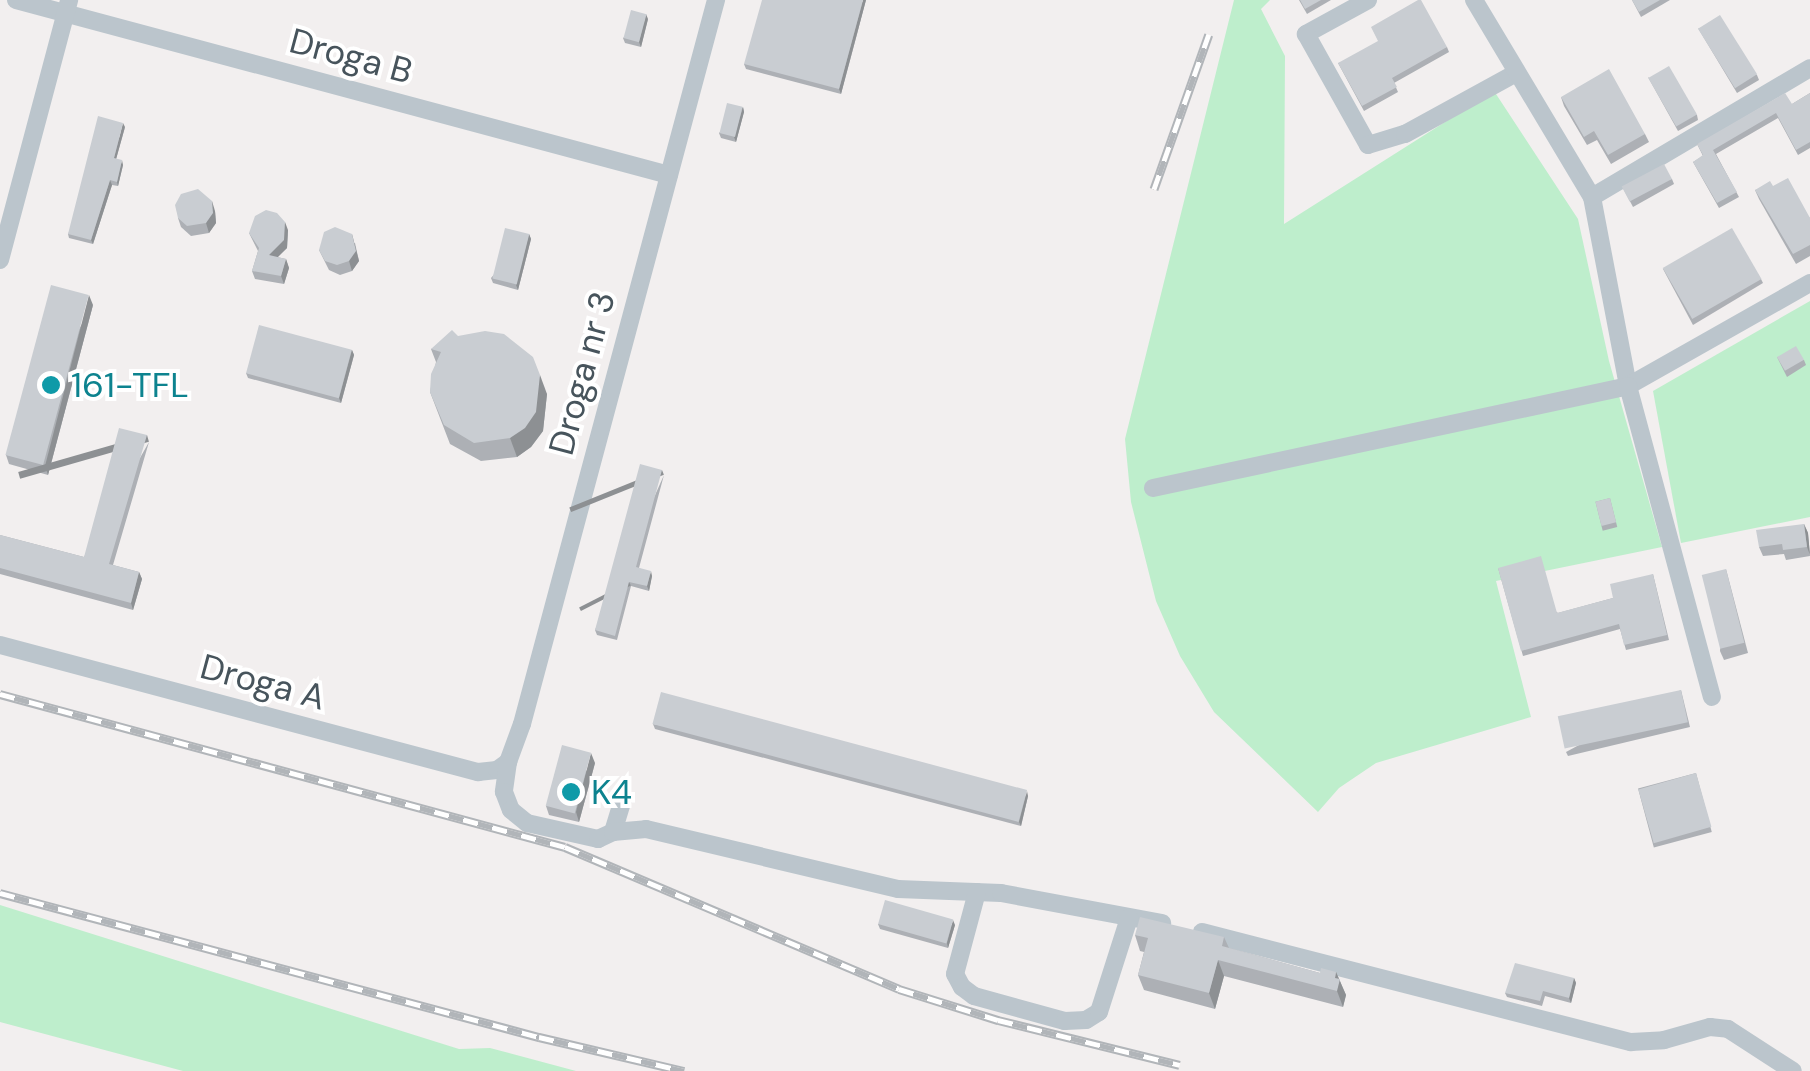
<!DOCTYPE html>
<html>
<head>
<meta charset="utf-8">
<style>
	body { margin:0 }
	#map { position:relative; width:1810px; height:1071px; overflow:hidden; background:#f2efef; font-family:"DM Sans",sans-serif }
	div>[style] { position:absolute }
	.green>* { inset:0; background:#beeecc }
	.minor>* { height:18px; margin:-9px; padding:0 9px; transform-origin:9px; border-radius:9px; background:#bbc5cc }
	.rail>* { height:9px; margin-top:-4.5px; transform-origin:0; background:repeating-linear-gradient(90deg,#fff 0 15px,#b1b5b9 0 30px); box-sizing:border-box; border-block:2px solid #b1b5b9 }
	.wall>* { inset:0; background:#adb0b5; transform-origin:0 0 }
	.shaded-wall>* { inset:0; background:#8d9093; transform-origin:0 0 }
	.building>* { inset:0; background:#c9cdd2; transform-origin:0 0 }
	.dots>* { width:28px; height:28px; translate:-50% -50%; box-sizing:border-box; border:5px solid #fff; border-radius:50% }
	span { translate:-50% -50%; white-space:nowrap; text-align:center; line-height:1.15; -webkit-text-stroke:8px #fff; paint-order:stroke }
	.street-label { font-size:35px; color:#47545c }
	.culture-label { font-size:35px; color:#0d838f }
	.left { translate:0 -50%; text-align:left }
</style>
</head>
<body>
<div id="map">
	<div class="green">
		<i style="clip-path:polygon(1234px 0,1270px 0,1261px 9px,1285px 56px,1284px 224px,1494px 91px,1578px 219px,1609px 361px,1662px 547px,1496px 581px,1531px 717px,1376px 763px,1339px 788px,1318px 812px,1214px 712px,1180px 656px,1156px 601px,1131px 502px,1125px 439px)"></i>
		<i style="clip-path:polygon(1810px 301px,1810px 517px,1681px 543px,1653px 391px)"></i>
		<i style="clip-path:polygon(0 905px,459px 1049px,490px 1048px,576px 1071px,183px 1071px,0 1022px)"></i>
	</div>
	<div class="minor">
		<i style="left:16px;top:0;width:676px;rotate:15deg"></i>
		<i style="left:1368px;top:0;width:71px;rotate:151.3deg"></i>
		<i style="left:1306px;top:34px;width:127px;rotate:60.8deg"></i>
		<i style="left:1368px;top:145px;width:39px;rotate:-17deg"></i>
		<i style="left:1405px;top:134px;width:127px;rotate:-28.8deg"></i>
		<i style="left:1474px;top:0;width:230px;rotate:59.1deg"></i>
		<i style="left:1592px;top:197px;width:192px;rotate:79.2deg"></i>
		<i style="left:1628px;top:386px;width:209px;rotate:-29.5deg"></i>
		<i style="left:1592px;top:197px;width:253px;rotate:-30.6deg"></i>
		<i style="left:0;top:260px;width:269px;rotate:-75.1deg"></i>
		<i style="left:1153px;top:488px;width:486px;rotate:-12.1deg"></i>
		<i style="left:1628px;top:386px;width:322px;rotate:74.9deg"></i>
		<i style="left:0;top:645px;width:495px;rotate:14.9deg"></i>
		<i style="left:478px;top:772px;width:19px;rotate:-6deg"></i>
		<i style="left:497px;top:770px;width:14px;rotate:-36deg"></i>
		<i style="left:508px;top:762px;width:40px;rotate:-69.8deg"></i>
		<i style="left:522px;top:724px;width:750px;rotate:-75deg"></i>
		<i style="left:508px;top:762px;width:30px;rotate:98deg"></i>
		<i style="left:504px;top:792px;width:19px;rotate:69deg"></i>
		<i style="left:511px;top:810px;width:21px;rotate:39deg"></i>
		<i style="left:527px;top:823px;width:73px;rotate:12.7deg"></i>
		<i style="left:598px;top:839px;width:17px;rotate:-25deg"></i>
		<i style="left:613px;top:832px;width:34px;rotate:-73deg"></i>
		<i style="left:613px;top:832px;width:33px;rotate:-5deg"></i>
		<i style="left:646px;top:829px;width:259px;rotate:13.4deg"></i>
		<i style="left:898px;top:889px;width:103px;rotate:2.2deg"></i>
		<i style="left:1001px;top:893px;width:164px;rotate:10.6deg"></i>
		<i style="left:977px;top:892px;width:85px;rotate:105deg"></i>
		<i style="left:955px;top:974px;width:15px;rotate:62deg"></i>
		<i style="left:962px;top:987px;width:15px;rotate:37deg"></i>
		<i style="left:974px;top:996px;width:94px;rotate:15.4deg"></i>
		<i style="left:1065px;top:1021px;width:21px;rotate:-3deg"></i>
		<i style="left:1086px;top:1020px;width:15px;rotate:-32deg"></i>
		<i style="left:1099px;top:1012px;width:99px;rotate:-72.3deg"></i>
		<i style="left:1202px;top:932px;width:443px;rotate:14.4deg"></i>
		<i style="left:1631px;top:1042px;width:33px;rotate:-3deg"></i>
		<i style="left:1664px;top:1040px;width:48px;rotate:-15.8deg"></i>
		<i style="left:1710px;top:1027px;width:18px;rotate:6deg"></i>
		<i style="left:1728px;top:1029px;width:77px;rotate:32.9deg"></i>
	</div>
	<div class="rail">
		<i style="left:1154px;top:189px;width:164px;rotate:-70.5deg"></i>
		<i style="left:0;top:694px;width:585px;rotate:15.15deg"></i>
		<i style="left:565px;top:847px;width:363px;rotate:23deg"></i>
		<i style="left:899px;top:989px;width:104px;rotate:17.4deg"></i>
		<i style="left:998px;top:1020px;width:187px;rotate:13.9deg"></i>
		<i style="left:0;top:893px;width:558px;rotate:14.96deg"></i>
		<i style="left:539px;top:1037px;width:149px;rotate:13.2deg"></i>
	</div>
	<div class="wall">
		<i style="clip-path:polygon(866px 0,841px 94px,746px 69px,744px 64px)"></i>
		<i style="clip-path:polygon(1299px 0,1331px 0,1307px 14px)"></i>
		<i style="clip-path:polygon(1632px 0,1670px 0,1641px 17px)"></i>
		<i style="clip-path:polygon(648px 19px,641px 47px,625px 43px,623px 38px)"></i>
		<i style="clip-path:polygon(1698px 28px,1757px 75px,1759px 80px,1737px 93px)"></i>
		<i style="clip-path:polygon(1447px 47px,1449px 52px,1394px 83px,1398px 92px,1364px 111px,1338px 63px)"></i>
		<i style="clip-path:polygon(1648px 77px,1697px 115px,1698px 120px,1678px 131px)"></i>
		<i style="clip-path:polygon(1810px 93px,1810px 148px,1798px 155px,1778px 118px,1716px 154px,1739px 197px,1719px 208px,1693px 162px,1703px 156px,1697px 144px,1792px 104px)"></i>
		<i style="clip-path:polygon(1561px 97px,1645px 134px,1649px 142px,1611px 164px,1597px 140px,1587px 145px,1564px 106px)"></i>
		<i style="clip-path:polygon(743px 107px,744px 112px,736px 142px,721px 138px,719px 133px)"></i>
		<i style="clip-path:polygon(125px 127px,116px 159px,123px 165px,118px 186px,112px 185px,93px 244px,69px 238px,68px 234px)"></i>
		<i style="clip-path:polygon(1672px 179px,1674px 184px,1633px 207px,1623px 188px)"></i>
		<i style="clip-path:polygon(1773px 186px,1810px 218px,1810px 256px,1796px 264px,1759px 199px,1755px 190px)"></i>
		<i style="clip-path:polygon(215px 211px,216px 223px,209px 233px,191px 236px,181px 227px,178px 218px)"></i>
		<i style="clip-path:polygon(288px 230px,287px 248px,277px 257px,286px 259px,289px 268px,284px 284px,255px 279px,252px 271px,258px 251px,249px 233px)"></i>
		<i style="clip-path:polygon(529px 234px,531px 239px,518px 290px,493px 283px,491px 278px)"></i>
		<i style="clip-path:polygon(355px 243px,359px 261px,352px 271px,340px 275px,329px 270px,319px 250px)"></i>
		<i style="clip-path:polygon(1663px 269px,1761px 279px,1763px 283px,1693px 325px)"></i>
		<i style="clip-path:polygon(93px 305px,48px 475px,9px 464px,6px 455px)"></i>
		<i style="clip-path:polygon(458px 336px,547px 394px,543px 431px,531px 447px,517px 457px,481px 461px,450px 444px,430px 392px,436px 362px,431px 349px)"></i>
		<i style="clip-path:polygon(352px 350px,354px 355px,341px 403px,248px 378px,246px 373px)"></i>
		<i style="clip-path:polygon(1777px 357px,1804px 360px,1806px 365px,1787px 377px)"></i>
		<i style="clip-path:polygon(149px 442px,113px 565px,139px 572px,142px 579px,133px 610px,0 574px,0 535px,84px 557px)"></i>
		<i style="clip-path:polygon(664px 475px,639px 568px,652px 576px,649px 591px,631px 586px,617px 640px,597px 635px,595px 630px)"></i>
		<i style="left:1610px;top:498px;width:30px;height:15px;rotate:76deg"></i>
		<i style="clip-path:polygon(1804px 524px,1808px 533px,1810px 556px,1786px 560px,1784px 554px,1763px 556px,1759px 547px)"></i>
		<i style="clip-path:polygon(1498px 568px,1558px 613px,1613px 598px,1653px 574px,1669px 640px,1626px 650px,1620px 629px,1523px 656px)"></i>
		<i style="clip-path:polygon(1726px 569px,1748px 653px,1724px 660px,1720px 651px)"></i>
		<i style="clip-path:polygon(1681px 690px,1690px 727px,1568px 756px,1566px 752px)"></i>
		<i style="clip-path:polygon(653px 724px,1028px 796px,1021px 826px,655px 729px)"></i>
		<i style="clip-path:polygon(595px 763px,579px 822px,549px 815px,546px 806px)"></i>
		<i style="left:1696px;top:773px;width:61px;height:60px;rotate:75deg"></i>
		<i style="clip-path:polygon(878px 924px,955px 925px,948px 948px,880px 929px)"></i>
		<i style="clip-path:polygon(1135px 935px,1224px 937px,1229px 948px,1320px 973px,1336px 972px,1346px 995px,1343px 1007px,1224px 976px,1215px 1009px,1144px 990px,1138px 975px,1144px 952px,1140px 951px)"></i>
		<i style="clip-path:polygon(1574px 978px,1576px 983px,1571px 1003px,1545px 996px,1542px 1006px,1507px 997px,1505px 993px)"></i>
	</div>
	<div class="shaded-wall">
		<i style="clip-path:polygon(863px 0,866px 0,841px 94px,839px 89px)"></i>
		<i style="clip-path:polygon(646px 14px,648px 19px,641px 47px,639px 42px)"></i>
		<i style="clip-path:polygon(743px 107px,744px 112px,736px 142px,734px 137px)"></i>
		<i style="clip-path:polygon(123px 123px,125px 127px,115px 163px,114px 158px)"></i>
		<i style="clip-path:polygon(122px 160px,123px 165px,118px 186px,117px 182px)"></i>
		<i style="clip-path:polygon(110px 180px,112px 185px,93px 244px,91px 240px)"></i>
		<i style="clip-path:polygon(212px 201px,215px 211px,216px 223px,209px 233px,206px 223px)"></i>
		<i style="clip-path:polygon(285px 222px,288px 230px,287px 248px,272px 263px,269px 255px)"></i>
		<i style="clip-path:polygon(352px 234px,359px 261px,352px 271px,349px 261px)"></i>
		<i style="clip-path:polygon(529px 234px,531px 239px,518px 290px,516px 285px)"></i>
		<i style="clip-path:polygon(286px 259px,289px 268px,284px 284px,281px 276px)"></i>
		<i style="clip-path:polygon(89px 295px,93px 305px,48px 475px,45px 466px)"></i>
		<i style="clip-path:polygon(352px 350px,354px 355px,341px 403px,339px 398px)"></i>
		<i style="clip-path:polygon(540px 375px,547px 394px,543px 431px,531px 447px,517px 457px,510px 438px)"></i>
		<i style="left:147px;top:435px;width:7px;height:134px;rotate:74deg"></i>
		<i style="left:662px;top:470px;width:5px;height:100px;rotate:68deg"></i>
		<i style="clip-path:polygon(1804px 524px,1808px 533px,1810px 555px,1807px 547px)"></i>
		<i style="clip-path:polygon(651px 571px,652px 576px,649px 591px,647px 586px)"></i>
		<i style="clip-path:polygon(139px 572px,142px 579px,133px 610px,131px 603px)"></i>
		<i style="left:629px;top:582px;width:4px;height:56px;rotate:63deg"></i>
		<i style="clip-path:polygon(591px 753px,595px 763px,579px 822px,576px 812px)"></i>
		<i style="clip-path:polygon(1027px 791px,1028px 796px,1021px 826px,1019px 822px)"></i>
		<i style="clip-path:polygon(953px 920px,955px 925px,948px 948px,947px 943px)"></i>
		<i style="clip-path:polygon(1218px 960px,1224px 976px,1215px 1009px,1209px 993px)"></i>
		<i style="clip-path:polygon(1336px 972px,1346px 995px,1343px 1007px,1337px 991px,1335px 978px)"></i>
		<i style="clip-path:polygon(1574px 978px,1576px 983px,1571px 1003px,1569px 998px)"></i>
	</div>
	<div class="building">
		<i style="clip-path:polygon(762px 0,863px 0,839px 89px,744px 64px)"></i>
		<i style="clip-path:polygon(1300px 0,1321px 0,1305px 9px)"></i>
		<i style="clip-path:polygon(1418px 0,1421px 0,1447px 47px,1392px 78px,1397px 87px,1362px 106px,1338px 63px,1378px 41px,1371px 27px)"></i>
		<i style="clip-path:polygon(1632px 0,1660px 0,1639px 12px)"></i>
		<i style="left:631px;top:10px;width:16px;height:29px;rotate:15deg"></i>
		<i style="left:1720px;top:15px;width:70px;height:26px;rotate:58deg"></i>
		<i style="left:1669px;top:66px;width:56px;height:24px;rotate:60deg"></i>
		<i style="clip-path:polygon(1609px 69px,1645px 134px,1608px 155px,1594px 131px,1584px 137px,1561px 97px)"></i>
		<i style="clip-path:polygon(1785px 93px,1792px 104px,1810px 93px,1810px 142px,1796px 150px,1776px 113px,1713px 150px,1737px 192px,1717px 203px,1693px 162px,1703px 155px,1697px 144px)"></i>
		<i style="left:727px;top:103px;width:16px;height:31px;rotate:14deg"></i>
		<i style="clip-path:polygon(98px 116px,123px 123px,114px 158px,122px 160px,117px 182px,110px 180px,91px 240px,68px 234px)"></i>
		<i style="left:1664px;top:164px;width:17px;height:48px;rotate:62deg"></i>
		<i style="clip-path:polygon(1788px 178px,1810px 218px,1810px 245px,1793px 254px,1755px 190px,1770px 181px,1773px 186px)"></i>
		<i style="clip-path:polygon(198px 189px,212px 201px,213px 213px,206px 223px,187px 226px,178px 218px,175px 205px,181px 194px)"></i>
		<i style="clip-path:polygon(266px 210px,277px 213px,285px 222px,284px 240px,269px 255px,286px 259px,281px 276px,252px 271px,259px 248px,249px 233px,255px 216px)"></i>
		<i style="clip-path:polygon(335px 227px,352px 234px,356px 251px,349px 261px,337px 265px,325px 261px,319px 250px,324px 232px)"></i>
		<i style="left:505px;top:228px;width:25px;height:52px;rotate:14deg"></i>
		<i style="left:1732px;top:228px;width:59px;height:80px;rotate:60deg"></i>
		<i style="left:51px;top:285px;width:39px;height:176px;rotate:15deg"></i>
		<i style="left:259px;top:325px;width:96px;height:50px;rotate:15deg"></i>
		<i style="clip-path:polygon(452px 330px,458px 336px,485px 331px,504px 334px,533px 357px,540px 375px,536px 412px,525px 428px,510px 438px,474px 443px,444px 425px,430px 392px,431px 374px,441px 352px,431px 349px)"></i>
		<i style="left:1796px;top:346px;width:16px;height:22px;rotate:60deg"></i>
		<i style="clip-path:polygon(119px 428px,147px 435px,109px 564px,139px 572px,131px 603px,0 568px,0 535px,84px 557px)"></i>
		<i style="clip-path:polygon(640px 464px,662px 470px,636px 567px,651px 571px,647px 586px,629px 582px,615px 636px,595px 630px)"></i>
		<i style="left:1610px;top:498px;width:25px;height:15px;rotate:76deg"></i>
		<i style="clip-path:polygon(1804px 524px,1807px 547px,1783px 550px,1782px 544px,1759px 547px,1756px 530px)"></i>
		<i style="clip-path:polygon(1541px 556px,1557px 613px,1613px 598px,1610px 584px,1653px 574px,1667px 635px,1624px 645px,1619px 624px,1521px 651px,1498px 568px)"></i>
		<i style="left:1726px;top:569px;width:76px;height:25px;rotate:76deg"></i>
		<i style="left:1681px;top:690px;width:33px;height:126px;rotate:78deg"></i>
		<i style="left:661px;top:692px;width:379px;height:33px;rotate:15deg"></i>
		<i style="left:562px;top:745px;width:30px;height:63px;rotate:15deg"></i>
		<i style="left:1696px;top:773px;width:56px;height:60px;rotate:74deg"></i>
		<i style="left:885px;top:900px;width:71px;height:25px;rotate:16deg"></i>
		<i style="clip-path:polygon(1140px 917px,1224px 937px,1222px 946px,1320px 973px,1321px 968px,1336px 972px,1335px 978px,1340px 979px,1337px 991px,1218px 960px,1209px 993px,1138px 975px,1148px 938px,1135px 935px)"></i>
		<i style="clip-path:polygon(1515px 963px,1574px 978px,1569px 998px,1543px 991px,1540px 1001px,1505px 993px)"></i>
	</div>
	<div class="dots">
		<i style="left:51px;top:385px;background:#0f9aa8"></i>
		<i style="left:571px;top:792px;background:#0f9aa8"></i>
	</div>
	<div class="street-label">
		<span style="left:351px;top:56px;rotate:15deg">Droga B</span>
		<span style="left:582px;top:373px;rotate:-75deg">Droga nr 3</span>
		<span style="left:263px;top:682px;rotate:15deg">Droga A</span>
	</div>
	<div class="culture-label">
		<span class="left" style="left:71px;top:385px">161-TFL</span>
		<span class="left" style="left:591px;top:792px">K4</span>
	</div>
</div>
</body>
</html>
